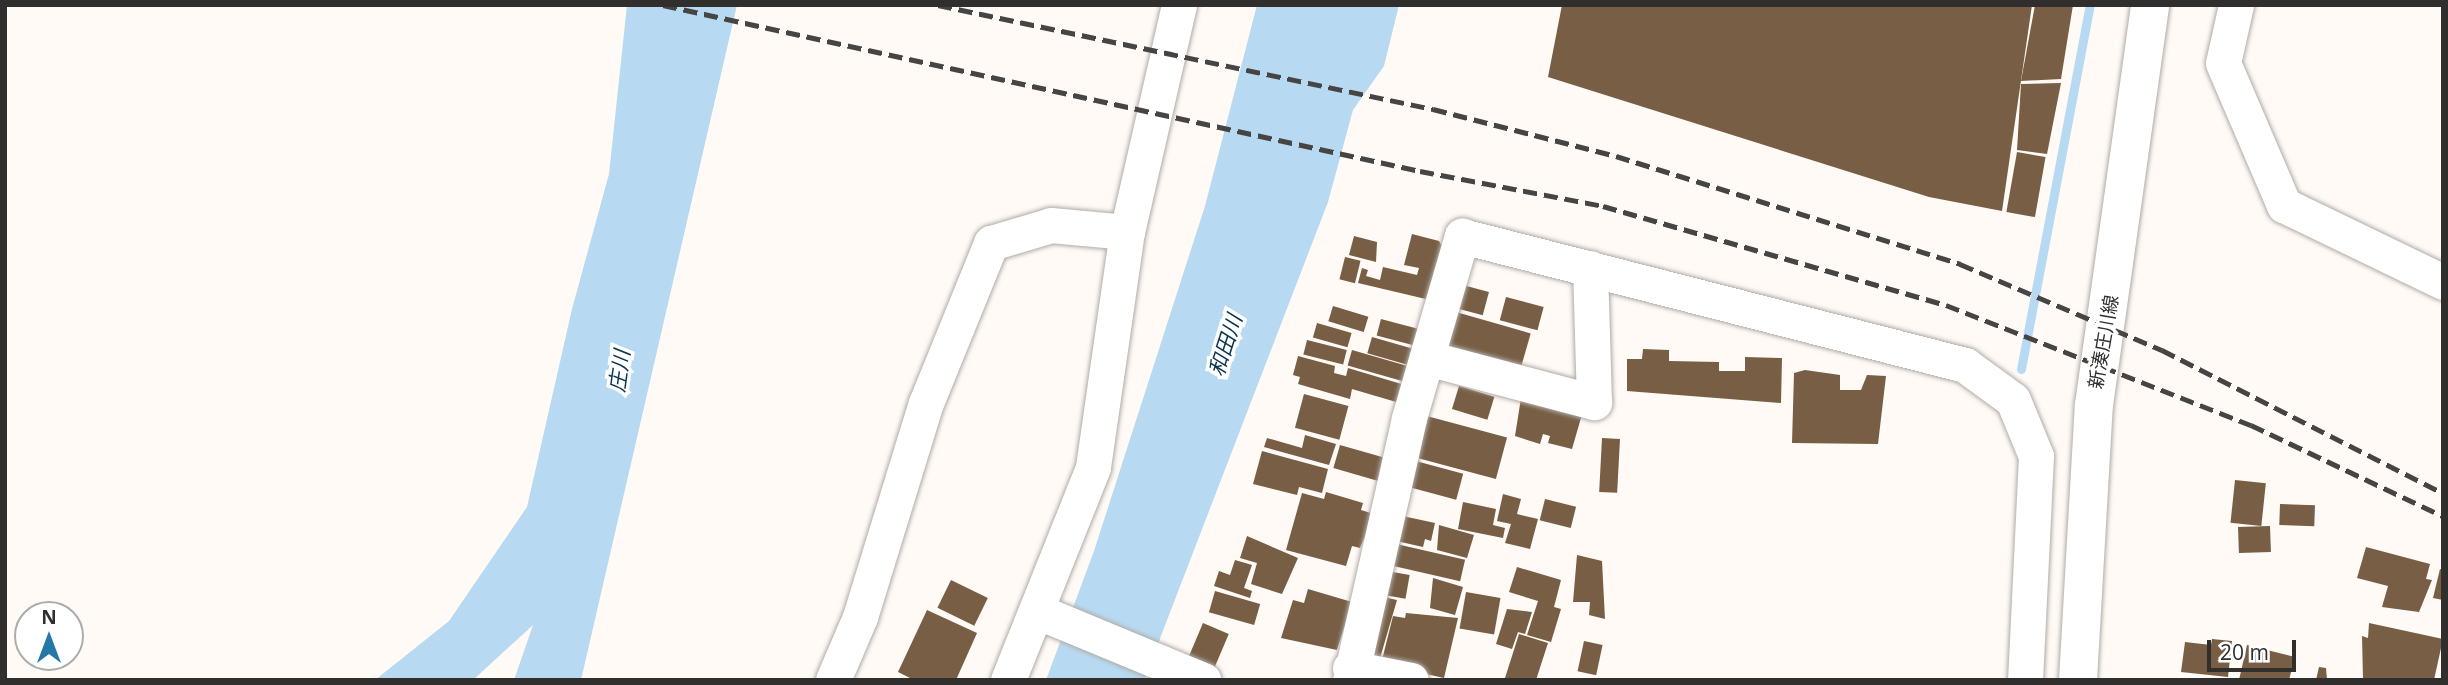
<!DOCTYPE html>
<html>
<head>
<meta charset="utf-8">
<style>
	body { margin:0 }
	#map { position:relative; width:2448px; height:685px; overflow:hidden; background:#fffaf5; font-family:"Open Sans","Noto Sans JP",sans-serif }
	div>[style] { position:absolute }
	.water>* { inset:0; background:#b7daf2 }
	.stream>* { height:9px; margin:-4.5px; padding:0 4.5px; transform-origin:4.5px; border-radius:4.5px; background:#b7daf2 }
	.building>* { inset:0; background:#775e45; transform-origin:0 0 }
	.roads { filter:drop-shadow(0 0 2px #b0aba7) drop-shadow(0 0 2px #b0aba7) }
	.minor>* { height:35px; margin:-17.5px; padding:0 17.5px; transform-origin:17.5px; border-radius:17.5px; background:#fff }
	.major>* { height:38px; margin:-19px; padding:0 19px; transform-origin:19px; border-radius:19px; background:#fff }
	.rail>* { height:5px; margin-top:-2.5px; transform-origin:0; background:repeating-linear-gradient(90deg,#464543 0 14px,transparent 0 21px) }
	span { translate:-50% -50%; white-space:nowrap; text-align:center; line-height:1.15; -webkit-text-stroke:7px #fff; paint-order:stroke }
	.street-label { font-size:19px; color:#302f2d }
	.water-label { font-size:21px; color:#0a354e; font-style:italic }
	.frame { position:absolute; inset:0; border:7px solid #302f2d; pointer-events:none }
	.north { position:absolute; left:14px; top:601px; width:70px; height:70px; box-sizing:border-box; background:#fff; border:2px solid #acacab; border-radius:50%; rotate:0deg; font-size:19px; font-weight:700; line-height:28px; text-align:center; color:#302f2d }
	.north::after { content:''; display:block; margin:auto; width:24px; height:32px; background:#2378a8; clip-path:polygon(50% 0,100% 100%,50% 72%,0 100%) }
	.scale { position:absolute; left:2207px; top:640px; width:89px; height:32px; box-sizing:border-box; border:4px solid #302f2d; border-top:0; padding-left:9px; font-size:21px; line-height:24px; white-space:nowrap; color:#302f2d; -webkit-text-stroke:5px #fff; paint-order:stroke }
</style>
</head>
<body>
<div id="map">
	<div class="water">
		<i style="clip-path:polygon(627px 5px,737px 5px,581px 680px,514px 680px,533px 625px,473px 680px,375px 680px,449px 621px,527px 507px,572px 309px,609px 174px)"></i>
		<i style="clip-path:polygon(1257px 5px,1399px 5px,1384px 66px,1353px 110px,1328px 202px,1144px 680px,1046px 680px,1094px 551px,1205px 206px)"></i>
	</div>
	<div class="stream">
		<i style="left:2021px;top:369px;width:370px;rotate:-79.3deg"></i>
	</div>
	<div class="building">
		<i style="clip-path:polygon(1562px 5px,2032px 5px,2002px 211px,1929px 197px,1548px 77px)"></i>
		<i style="clip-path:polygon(2035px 5px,2073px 5px,2061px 79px,2021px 81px)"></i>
		<i style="clip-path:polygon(2061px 83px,2047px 154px,2017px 150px,2021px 84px)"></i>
		<i style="left:2017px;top:152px;width:29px;height:61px;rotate:10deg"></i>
		<i style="clip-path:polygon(1412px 234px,1439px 241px,1443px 248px,1430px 300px,1358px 283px,1362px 268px,1368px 270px,1366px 276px,1380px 280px,1383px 267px,1417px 275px,1419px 268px,1404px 265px)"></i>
		<i style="clip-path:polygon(1354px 236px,1377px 242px,1376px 262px,1349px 255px)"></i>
		<i style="left:1345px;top:257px;width:16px;height:23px;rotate:14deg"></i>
		<i style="left:1459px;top:284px;width:31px;height:24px;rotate:15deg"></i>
		<i style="left:1506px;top:297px;width:39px;height:24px;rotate:15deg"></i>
		<i style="left:1333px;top:306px;width:37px;height:16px;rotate:17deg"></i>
		<i style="left:1449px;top:310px;width:85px;height:42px;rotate:16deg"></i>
		<i style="left:1381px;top:319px;width:42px;height:17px;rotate:15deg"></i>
		<i style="left:1317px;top:323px;width:36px;height:15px;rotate:16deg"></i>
		<i style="left:1372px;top:337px;width:47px;height:17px;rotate:16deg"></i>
		<i style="left:1307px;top:340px;width:41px;height:15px;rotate:14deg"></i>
		<i style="clip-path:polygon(1643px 349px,1669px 350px,1669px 361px,1719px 362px,1719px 371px,1745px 371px,1745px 357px,1782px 358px,1781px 403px,1627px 391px,1627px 359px,1642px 359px)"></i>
		<i style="left:1352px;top:350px;width:64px;height:16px;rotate:16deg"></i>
		<i style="clip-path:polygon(1298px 356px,1335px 366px,1334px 373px,1346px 376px,1348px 368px,1408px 386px,1403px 404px,1352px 389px,1350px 399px,1298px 384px,1300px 377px,1293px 375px)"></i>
		<i style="clip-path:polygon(1805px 370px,1840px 375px,1840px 390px,1861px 390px,1867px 375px,1886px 376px,1878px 444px,1792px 443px,1794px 373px)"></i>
		<i style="left:1459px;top:386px;width:37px;height:24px;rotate:17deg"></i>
		<i style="left:1304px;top:394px;width:46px;height:35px;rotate:15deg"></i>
		<i style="clip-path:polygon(1521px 398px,1583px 411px,1572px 449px,1548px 443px,1550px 436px,1543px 434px,1540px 444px,1515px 436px)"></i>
		<i style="left:1423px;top:415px;width:87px;height:43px;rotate:15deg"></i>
		<i style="clip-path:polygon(1305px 435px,1336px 444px,1329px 465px,1264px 447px,1267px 438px,1302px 448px)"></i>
		<i style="left:1602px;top:438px;width:18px;height:54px;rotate:3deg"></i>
		<i style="left:1340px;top:445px;width:52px;height:24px;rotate:16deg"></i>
		<i style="clip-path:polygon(1262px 451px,1328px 469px,1322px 493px,1299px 487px,1297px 495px,1253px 484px)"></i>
		<i style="left:1412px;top:460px;width:53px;height:27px;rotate:15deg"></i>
		<i style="left:2235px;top:480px;width:31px;height:43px;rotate:6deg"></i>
		<i style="clip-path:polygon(1326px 492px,1363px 503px,1361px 510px,1374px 514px,1360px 548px,1352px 546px,1346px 566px,1286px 550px,1302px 493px,1324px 499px)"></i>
		<i style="clip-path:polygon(1503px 494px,1521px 499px,1517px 514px,1538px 519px,1530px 549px,1505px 543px,1511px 524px,1497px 521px)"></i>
		<i style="left:1545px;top:499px;width:32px;height:22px;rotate:14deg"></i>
		<i style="clip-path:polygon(1463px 502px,1496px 509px,1493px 525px,1505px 528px,1503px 538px,1458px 529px)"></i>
		<i style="left:2280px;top:504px;width:35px;height:21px;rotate:2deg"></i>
		<i style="clip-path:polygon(1398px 515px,1435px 523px,1431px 541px,1425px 539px,1423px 547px,1392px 540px)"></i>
		<i style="clip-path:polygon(1439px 525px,1474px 535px,1467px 558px,1437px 550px)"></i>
		<i style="left:2270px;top:526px;width:26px;height:32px;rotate:88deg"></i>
		<i style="clip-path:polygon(1247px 536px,1298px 558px,1282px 594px,1251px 584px,1257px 563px,1240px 558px)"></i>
		<i style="left:1392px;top:543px;width:75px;height:22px;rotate:13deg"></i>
		<i style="clip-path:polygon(2366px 547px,2430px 564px,2426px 579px,2432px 580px,2419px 612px,2382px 607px,2388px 586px,2357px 578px)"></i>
		<i style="clip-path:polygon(1577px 555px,1602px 561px,1605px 619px,1589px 615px,1590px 602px,1573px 602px)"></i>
		<i style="clip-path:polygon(1235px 560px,1252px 565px,1244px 588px,1252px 591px,1250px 598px,1214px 586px,1219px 571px,1230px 575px)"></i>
		<i style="clip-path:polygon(1517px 567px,1561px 580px,1554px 607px,1561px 609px,1551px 642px,1527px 635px,1538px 601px,1509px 592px)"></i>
		<i style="clip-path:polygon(2440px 569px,2443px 570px,2443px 600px,2433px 598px)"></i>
		<i style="left:1387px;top:571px;width:23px;height:24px;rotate:10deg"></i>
		<i style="clip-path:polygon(1433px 578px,1463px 587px,1455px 615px,1430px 608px)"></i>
		<i style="left:951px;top:580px;width:41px;height:31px;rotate:26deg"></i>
		<i style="clip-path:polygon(1308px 589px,1352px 602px,1337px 650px,1281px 638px,1293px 600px,1304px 603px)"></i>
		<i style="left:1215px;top:591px;width:47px;height:22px;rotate:16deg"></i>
		<i style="left:1466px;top:592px;width:35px;height:37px;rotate:10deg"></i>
		<i style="clip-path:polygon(1374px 595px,1397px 600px,1378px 665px,1363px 661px)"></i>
		<i style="clip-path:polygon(1507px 609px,1532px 612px,1525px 634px,1518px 632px,1512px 649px,1496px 644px)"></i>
		<i style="clip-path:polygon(927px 610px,977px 633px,956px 680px,914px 680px,898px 672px)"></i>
		<i style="clip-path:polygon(1406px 613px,1458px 618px,1444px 678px,1381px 664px,1393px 616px,1405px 618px)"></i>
		<i style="left:1203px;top:623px;width:28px;height:41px;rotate:23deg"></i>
		<i style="clip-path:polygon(2369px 623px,2443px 639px,2434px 680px,2363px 680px,2362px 636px,2368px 638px)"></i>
		<i style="clip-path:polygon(1519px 634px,1548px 643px,1536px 680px,1505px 678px)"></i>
		<i style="clip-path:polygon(2212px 639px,2232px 641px,2228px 677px,2181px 672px,2185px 642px,2211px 645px)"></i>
		<i style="left:1584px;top:641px;width:19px;height:31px;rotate:12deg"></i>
		<i style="clip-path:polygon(2247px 645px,2295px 657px,2289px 680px,2239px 680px)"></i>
		<i style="clip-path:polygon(2319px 667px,2326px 668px,2327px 680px,2316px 680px)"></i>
	</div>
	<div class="roads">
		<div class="minor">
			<i style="left:2236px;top:5px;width:59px;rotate:102.6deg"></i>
			<i style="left:2223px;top:63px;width:155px;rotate:66.8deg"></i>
			<i style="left:2284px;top:205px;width:177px;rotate:25.8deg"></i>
			<i style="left:1427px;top:358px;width:173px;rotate:14.8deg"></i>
			<i style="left:1594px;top:402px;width:134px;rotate:-91.7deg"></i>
			<i style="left:1034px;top:616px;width:17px;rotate:3deg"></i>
			<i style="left:1051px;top:617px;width:165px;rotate:22.5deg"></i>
			<i style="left:1350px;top:668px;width:62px;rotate:11.1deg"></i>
			<i style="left:833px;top:680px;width:69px;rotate:-66.8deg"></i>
			<i style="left:860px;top:617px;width:224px;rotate:-72.9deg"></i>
			<i style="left:926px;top:403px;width:173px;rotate:-67.9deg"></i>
			<i style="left:991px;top:243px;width:63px;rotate:-16.7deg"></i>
			<i style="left:1051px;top:225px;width:76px;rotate:5.3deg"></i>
			<i style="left:1008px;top:680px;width:229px;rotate:-68.2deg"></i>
			<i style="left:1093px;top:467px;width:237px;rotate:-81.8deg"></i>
			<i style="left:1127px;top:232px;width:233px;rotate:-77.1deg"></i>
			<i style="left:1350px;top:680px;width:269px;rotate:-77.3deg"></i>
			<i style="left:1409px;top:418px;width:190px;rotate:-73.8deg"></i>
			<i style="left:1462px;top:236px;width:519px;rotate:14.38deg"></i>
			<i style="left:1965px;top:365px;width:59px;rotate:36.1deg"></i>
			<i style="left:2013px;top:400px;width:61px;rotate:67.7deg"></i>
			<i style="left:2036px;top:456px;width:224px;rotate:92.8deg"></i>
		</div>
		<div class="major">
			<i style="left:2078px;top:680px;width:275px;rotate:-86.7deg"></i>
			<i style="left:2094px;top:405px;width:404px;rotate:-82deg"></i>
		</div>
	</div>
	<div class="rail">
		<i style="left:663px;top:5px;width:775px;rotate:12.37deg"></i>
		<i style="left:1420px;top:171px;width:186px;rotate:10.8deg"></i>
		<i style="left:1603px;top:206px;width:357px;rotate:16.1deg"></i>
		<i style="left:1946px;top:305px;width:328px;rotate:21.5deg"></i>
		<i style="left:2251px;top:425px;width:212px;rotate:25.4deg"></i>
		<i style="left:938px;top:5px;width:506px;rotate:11.87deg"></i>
		<i style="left:1433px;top:109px;width:189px;rotate:14.4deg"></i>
		<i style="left:1616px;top:156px;width:361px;rotate:17.4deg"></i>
		<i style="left:1960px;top:264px;width:220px;rotate:23.1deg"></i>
		<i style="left:2162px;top:350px;width:315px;rotate:27deg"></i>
	</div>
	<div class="street-label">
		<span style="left:2104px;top:342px;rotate:-80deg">新湊庄川線</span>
	</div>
	<div class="water-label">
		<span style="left:1225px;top:345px;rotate:-72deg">和田川</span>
		<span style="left:619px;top:371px;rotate:-82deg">庄川</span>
	</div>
	<div class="frame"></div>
	<div class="north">N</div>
	<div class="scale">20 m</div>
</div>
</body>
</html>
